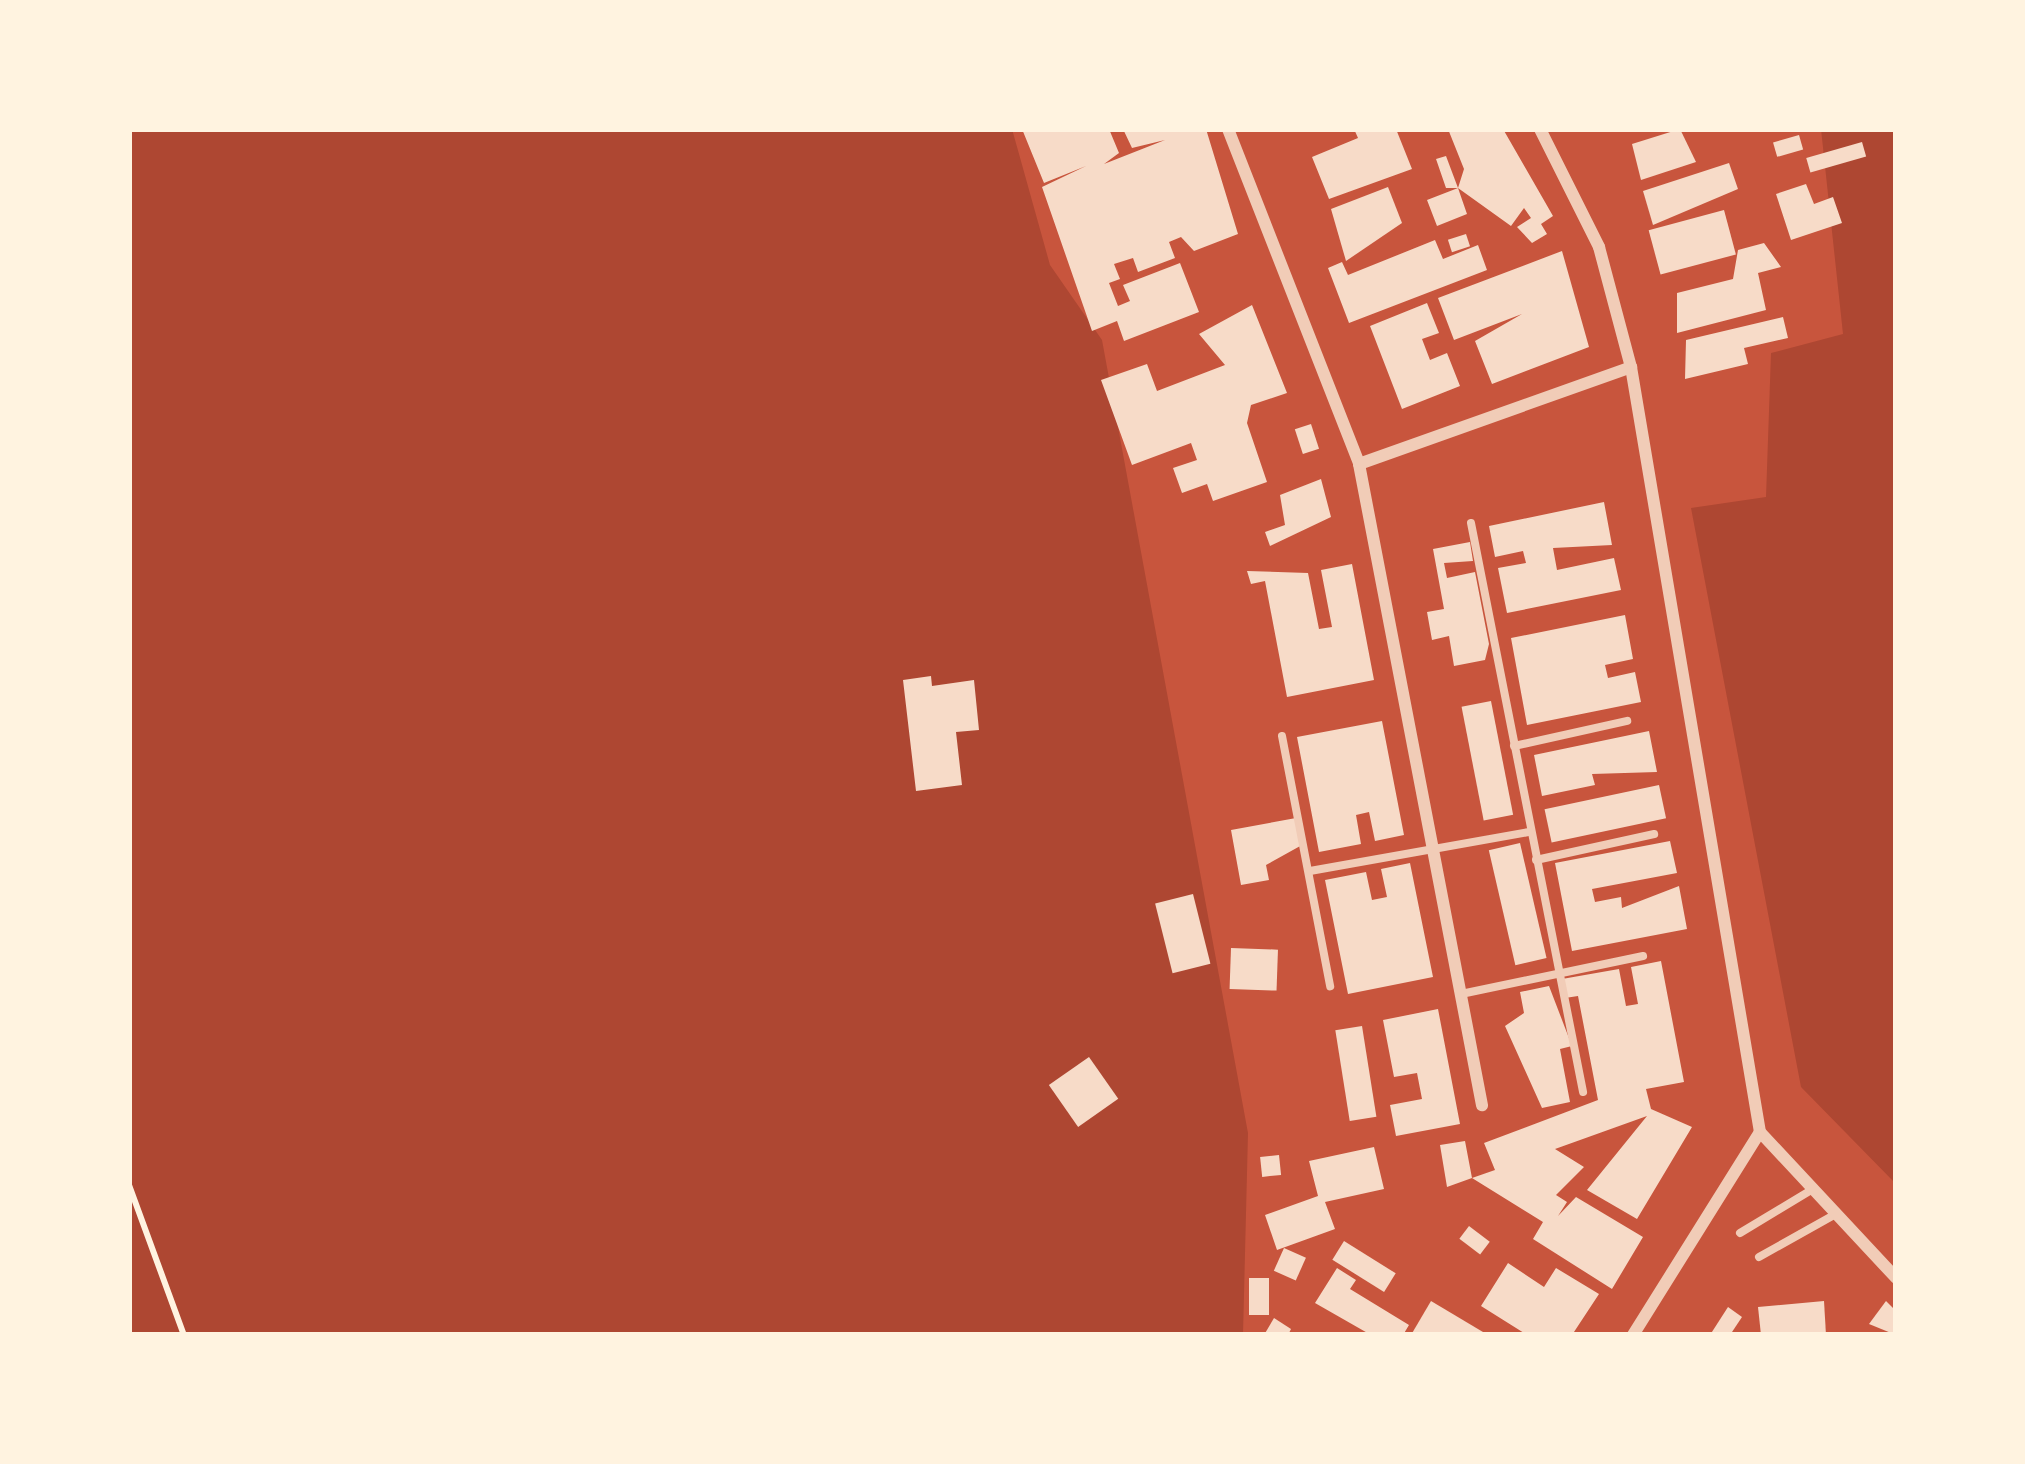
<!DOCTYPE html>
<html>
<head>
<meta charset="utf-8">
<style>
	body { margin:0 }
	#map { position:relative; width:2025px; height:1464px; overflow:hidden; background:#c8553d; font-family:"PT Sans Narrow",sans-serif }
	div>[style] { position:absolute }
	.green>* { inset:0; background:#ae4732 }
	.building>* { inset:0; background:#f7dbc8; transform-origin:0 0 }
	.path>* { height:6px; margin:-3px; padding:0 3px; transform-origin:3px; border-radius:3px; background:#fff3e0 }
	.service>* { height:8px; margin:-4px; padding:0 4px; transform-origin:4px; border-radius:4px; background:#f1ccb7 }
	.minor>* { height:12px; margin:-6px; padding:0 6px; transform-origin:6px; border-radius:6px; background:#f1ccb7 }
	span { translate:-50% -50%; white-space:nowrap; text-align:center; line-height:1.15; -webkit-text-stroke:9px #fff3e0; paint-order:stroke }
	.frame { position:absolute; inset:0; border:132px solid #fff3e0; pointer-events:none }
</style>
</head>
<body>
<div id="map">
	<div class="green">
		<i style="clip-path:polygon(129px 129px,1012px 129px,1050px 265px,1102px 340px,1248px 1133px,1243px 1335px,129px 1335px)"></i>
		<i style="clip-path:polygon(1821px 129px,1896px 129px,1896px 1184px,1801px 1087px,1691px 508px,1766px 497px,1771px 353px,1843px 334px)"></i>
	</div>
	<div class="building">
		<i style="clip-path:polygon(1022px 129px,1109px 129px,1119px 153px,1104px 164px,1165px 140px,1132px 148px,1123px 129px,1206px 129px,1238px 234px,1194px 251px,1181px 237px,1169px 242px,1175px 258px,1138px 272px,1133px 258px,1114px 264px,1120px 279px,1109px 283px,1118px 306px,1130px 301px,1123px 285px,1180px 263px,1199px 312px,1124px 341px,1117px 321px,1092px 331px,1042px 187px,1086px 166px,1044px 183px)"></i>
		<i style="clip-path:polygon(1354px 129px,1396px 129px,1412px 169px,1329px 199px,1312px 157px,1358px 138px)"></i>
		<i style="clip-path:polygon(1448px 129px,1503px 129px,1553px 216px,1541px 224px,1547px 234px,1532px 243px,1517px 227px,1531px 218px,1524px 208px,1511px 226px,1458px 188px,1467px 214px,1437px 226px,1427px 200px,1458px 188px,1446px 188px,1436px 159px,1446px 156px,1458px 188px,1464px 169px)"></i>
		<i style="clip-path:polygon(1680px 129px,1696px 162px,1641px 180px,1632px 144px)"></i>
		<i style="left:1799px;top:135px;width:15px;height:27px;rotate:74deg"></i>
		<i style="left:1862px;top:142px;width:15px;height:58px;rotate:74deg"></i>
		<i style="clip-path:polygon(1729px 163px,1738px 189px,1653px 225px,1643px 191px)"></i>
		<i style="clip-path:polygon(1806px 184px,1814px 204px,1833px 197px,1842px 223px,1791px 240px,1776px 194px)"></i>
		<i style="clip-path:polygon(1388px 187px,1402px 223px,1346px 261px,1331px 209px)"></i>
		<i style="left:1724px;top:210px;width:46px;height:78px;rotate:75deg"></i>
		<i style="left:1466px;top:234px;width:13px;height:19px;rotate:72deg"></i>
		<i style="clip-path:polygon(1435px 240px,1443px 259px,1478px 245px,1487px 270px,1349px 323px,1328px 268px,1342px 262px,1348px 275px)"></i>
		<i style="clip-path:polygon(1764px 243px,1781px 267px,1758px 273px,1766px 310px,1677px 333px,1677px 293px,1733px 279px,1738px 250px)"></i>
		<i style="clip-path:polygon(1562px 251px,1589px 347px,1492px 384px,1475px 341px,1522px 314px,1454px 340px,1438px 298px)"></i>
		<i style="clip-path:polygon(1427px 303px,1439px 333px,1422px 339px,1430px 360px,1447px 353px,1460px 386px,1402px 409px,1370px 326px)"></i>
		<i style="clip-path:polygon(1252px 305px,1287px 393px,1251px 405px,1247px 423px,1267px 482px,1213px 501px,1207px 484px,1182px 493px,1173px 468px,1197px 460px,1191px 443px,1132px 465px,1101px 380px,1147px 364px,1157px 391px,1225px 365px,1199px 334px)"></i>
		<i style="clip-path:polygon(1783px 317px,1788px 338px,1744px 348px,1748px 364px,1685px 379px,1686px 340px)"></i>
		<i style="left:1311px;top:424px;width:26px;height:17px;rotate:72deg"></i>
		<i style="clip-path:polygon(1321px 479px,1331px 517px,1270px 546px,1265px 532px,1285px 525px,1280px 495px)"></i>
		<i style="clip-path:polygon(1604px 502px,1612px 545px,1553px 548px,1557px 570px,1614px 558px,1621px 590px,1507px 613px,1498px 568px,1526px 563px,1523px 551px,1495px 557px,1489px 526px)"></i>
		<i style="clip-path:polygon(1470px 542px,1473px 561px,1444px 563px,1447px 578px,1475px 572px,1489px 644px,1485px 660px,1454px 666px,1449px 636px,1432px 640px,1427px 612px,1444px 609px,1433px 549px)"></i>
		<i style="clip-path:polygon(1352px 564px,1374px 680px,1287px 697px,1265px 581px,1251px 584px,1247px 571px,1308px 573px,1319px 629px,1332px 627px,1321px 570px)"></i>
		<i style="clip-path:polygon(1625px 615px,1633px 659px,1605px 665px,1608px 678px,1635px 672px,1641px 702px,1527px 725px,1511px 638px)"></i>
		<i style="clip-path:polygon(931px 676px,932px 686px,974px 680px,979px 730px,956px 732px,962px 785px,916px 791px,903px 680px)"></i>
		<i style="left:1491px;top:701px;width:116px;height:30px;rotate:79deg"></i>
		<i style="clip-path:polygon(1382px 721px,1404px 835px,1375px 841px,1369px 812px,1356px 815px,1361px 844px,1319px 852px,1297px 737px)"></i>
		<i style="clip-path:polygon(1649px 731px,1657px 772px,1592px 774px,1595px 785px,1542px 796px,1534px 755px)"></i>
		<i style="left:1659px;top:785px;width:34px;height:117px;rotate:78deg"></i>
		<i style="clip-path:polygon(1296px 818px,1302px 845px,1266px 865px,1269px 880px,1241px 885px,1231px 830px)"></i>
		<i style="clip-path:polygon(1670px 841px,1677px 873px,1592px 889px,1595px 902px,1621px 897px,1622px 908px,1679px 886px,1687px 929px,1572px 951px,1555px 863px)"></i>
		<i style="left:1520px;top:843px;width:118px;height:32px;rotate:77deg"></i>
		<i style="clip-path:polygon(1410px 863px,1433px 977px,1348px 994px,1325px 880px,1366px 872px,1372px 900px,1387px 897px,1381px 869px)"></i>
		<i style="left:1193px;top:894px;width:72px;height:39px;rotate:76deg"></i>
		<i style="left:1231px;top:948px;width:47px;height:41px;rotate:2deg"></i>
		<i style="clip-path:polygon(1661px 961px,1684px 1082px,1646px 1089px,1651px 1109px,1692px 1127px,1637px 1219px,1587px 1190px,1647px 1116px,1555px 1149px,1584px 1167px,1556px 1195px,1567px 1202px,1558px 1216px,1576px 1197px,1643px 1237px,1612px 1289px,1533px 1239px,1543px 1222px,1472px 1178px,1447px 1187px,1440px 1145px,1465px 1141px,1472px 1178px,1495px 1170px,1484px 1143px,1598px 1100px,1578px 996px,1565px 998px,1562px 979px,1619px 969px,1626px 1006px,1638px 1004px,1631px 967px)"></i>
		<i style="clip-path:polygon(1549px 986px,1572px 1046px,1560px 1049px,1570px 1102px,1542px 1108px,1505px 1026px,1524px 1013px,1520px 992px)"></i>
		<i style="clip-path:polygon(1438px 1009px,1460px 1124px,1396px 1136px,1390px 1105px,1422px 1099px,1417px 1073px,1394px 1077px,1383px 1020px)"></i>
		<i style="left:1362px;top:1026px;width:92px;height:27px;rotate:81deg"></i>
		<i style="left:1089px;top:1057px;width:51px;height:49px;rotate:55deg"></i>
		<i style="clip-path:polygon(1374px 1147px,1384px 1189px,1325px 1202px,1335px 1229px,1277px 1250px,1265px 1215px,1318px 1196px,1309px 1161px)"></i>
		<i style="left:1279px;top:1155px;width:20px;height:19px;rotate:84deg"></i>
		<i style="left:1469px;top:1226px;width:26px;height:16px;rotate:37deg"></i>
		<i style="left:1344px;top:1241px;width:61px;height:22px;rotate:32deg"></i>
		<i style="left:1284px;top:1248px;width:24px;height:25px;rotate:24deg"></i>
		<i style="clip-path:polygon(1508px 1263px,1544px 1287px,1556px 1268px,1599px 1294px,1572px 1335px,1527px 1335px,1481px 1306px)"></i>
		<i style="clip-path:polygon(1337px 1268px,1356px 1280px,1350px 1289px,1409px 1325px,1403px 1335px,1371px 1335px,1315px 1303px)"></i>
		<i style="left:1249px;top:1278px;width:20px;height:37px"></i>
		<i style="clip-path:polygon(1431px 1301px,1488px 1335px,1411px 1335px)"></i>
		<i style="clip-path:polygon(1824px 1301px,1826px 1335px,1761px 1335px,1758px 1307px)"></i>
		<i style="clip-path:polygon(1886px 1301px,1896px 1311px,1896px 1335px,1869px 1324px)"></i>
		<i style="clip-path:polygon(1728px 1307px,1742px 1317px,1730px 1335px,1710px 1335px)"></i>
		<i style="clip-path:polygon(1274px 1318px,1291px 1329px,1288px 1335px,1264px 1335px)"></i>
	</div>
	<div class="path">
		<i style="left:129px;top:1185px;width:160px;rotate:69.9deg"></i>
	</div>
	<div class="service">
		<i style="left:1471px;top:523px;width:580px;rotate:78.86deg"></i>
		<i style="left:1282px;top:736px;width:255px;rotate:79.1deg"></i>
		<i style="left:1514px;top:746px;width:116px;rotate:-12.5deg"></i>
		<i style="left:1536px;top:860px;width:121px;rotate:-12.4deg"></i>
		<i style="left:1310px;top:871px;width:223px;rotate:-10.1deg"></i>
		<i style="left:1461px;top:994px;width:186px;rotate:-11.8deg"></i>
		<i style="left:1740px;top:1233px;width:85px;rotate:-31.1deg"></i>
		<i style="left:1759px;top:1257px;width:88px;rotate:-29.2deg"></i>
	</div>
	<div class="minor">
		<i style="left:1228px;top:129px;width:360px;rotate:68.6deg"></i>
		<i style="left:1359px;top:464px;width:653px;rotate:79.14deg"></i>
		<i style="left:1540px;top:129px;width:132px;rotate:63.4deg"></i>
		<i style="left:1599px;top:247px;width:124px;rotate:75.1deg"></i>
		<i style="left:1631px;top:367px;width:776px;rotate:80.43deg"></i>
		<i style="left:1760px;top:1132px;width:200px;rotate:47deg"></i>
		<i style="left:1359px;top:464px;width:289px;rotate:-19.6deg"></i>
		<i style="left:1633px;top:1335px;width:239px;rotate:-58deg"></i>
	</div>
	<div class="frame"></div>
</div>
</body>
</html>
